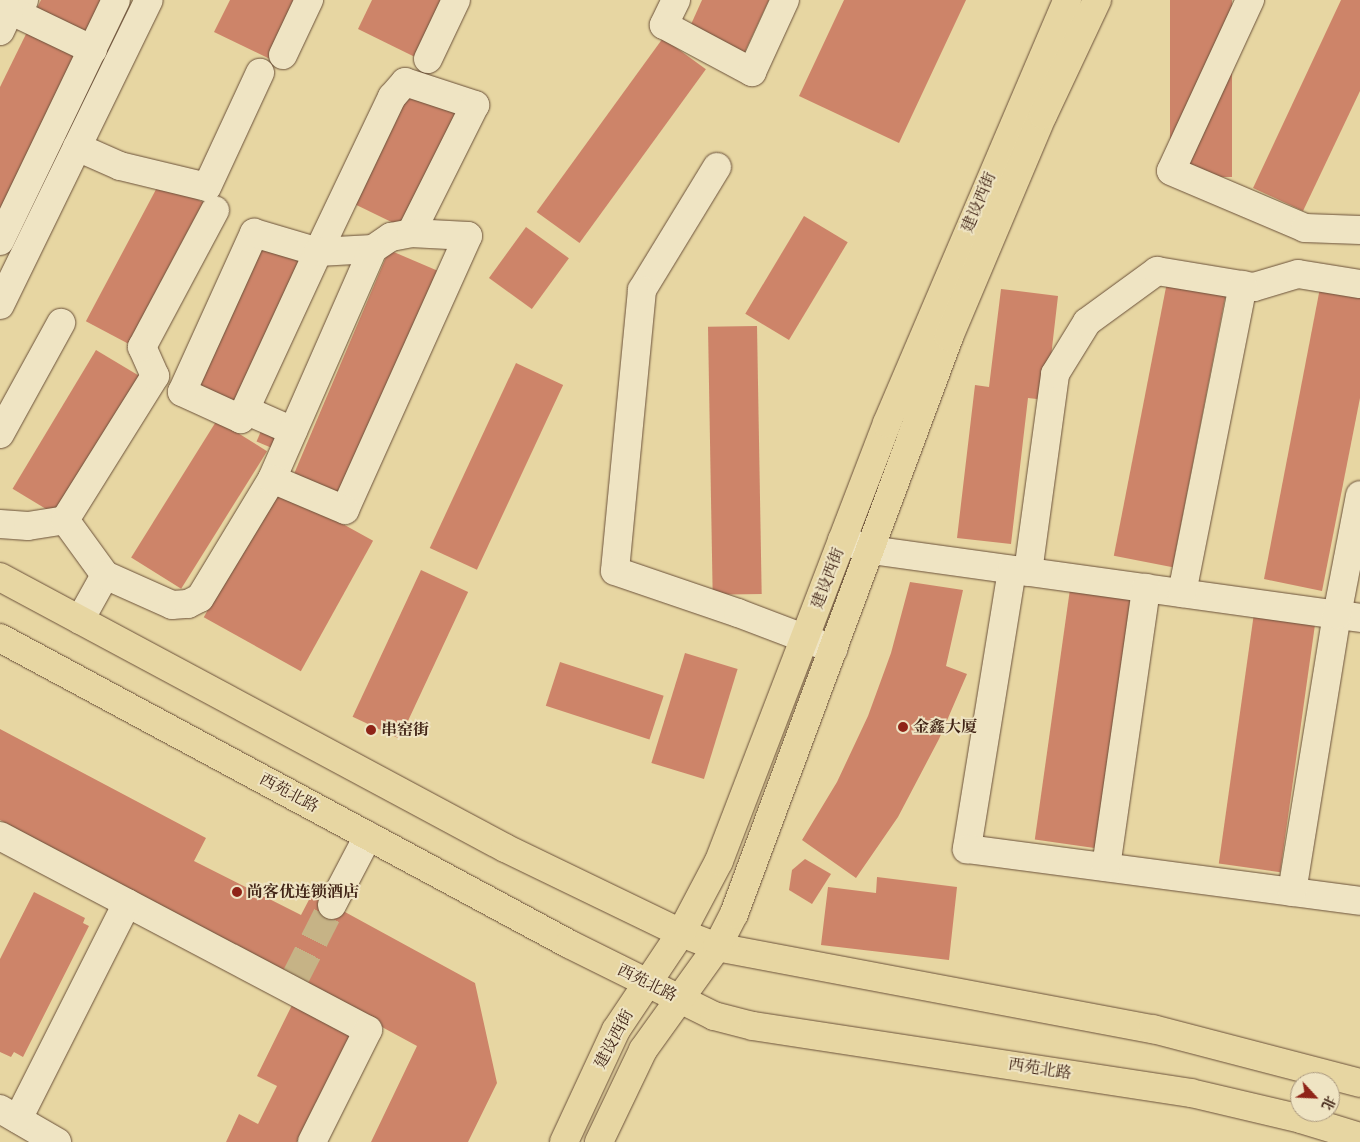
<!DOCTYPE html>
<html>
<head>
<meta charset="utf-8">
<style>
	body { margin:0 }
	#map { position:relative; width:1360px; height:1142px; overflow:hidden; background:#e7d6a2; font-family:"IM FELL Double Pica","Noto Serif SC",serif }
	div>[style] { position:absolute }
	.building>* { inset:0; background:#cd8469; transform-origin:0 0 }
	.minor-tunnel>* { height:28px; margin-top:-14px; transform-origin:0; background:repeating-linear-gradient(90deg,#c6b386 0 28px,transparent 0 42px) }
	.roads { filter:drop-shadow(0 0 1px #6b513a) drop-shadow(0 0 1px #6b513a) }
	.minor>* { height:28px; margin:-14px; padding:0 14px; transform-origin:14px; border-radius:14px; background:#efe4c3 }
	.major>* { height:28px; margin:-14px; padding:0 14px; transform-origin:14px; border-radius:14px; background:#e7d6a2 }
	.dots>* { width:14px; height:14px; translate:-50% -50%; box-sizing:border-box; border:2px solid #efe4c3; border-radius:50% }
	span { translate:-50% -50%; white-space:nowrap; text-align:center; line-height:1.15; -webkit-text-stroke:4px #efe4c3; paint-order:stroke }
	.street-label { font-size:16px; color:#422517 }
	.poi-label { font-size:16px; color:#422517; font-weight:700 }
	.left { translate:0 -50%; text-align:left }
	.north { position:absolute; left:1290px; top:1072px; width:50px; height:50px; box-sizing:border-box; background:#efe4c3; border:1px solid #aa987e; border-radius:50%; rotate:115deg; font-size:14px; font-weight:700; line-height:20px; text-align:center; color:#422517 }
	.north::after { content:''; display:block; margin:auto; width:18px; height:22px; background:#8f2418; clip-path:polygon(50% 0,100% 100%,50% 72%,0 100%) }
</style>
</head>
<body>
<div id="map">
	<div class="building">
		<i style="clip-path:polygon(41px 0,108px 0,89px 40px,34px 14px)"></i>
		<i style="clip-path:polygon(230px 0,299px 0,270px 59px,214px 32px)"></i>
		<i style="clip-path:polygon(372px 0,445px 0,417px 58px,358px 29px)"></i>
		<i style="clip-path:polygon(702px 0,769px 0,743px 56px,688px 31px)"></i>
		<i style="clip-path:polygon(844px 0,966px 0,899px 143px,799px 96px)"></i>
		<i style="left:1170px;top:0;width:62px;height:177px"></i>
		<i style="clip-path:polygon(1341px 0,1360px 0,1360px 91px,1303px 211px,1253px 188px)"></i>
		<i style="clip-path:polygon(27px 32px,81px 58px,0 223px,0 87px)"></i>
		<i style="left:663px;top:38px;width:53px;height:215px;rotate:36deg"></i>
		<i style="left:406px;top:89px;width:59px;height:126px;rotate:26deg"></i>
		<i style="left:161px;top:180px;width:54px;height:160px;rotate:28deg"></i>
		<i style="left:804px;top:216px;width:51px;height:114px;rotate:31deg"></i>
		<i style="left:526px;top:227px;width:53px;height:63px;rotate:36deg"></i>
		<i style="left:258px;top:242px;width:55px;height:163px;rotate:25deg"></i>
		<i style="left:389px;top:250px;width:56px;height:253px;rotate:23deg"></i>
		<i style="left:1168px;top:277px;width:60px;height:284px;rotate:11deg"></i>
		<i style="clip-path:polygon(1320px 288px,1360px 296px,1360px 398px,1322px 591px,1264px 579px)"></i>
		<i style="clip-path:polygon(1001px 289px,1058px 296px,1046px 400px,1028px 398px,1011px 544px,957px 538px,975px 385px,989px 387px)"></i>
		<i style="left:757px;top:326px;width:268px;height:49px;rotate:89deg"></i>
		<i style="left:96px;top:350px;width:57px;height:162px;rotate:31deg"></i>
		<i style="left:516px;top:363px;width:52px;height:204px;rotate:25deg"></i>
		<i style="left:217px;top:420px;width:59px;height:162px;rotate:32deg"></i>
		<i style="left:264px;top:424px;width:23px;height:19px;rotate:23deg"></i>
		<i style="left:276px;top:487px;width:111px;height:149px;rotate:29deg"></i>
		<i style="left:421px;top:570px;width:52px;height:162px;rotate:25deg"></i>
		<i style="clip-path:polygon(910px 582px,963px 590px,946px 666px,967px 674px,939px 739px,898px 817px,856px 878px,802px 840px,837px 782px,868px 716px,891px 653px)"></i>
		<i style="left:1070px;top:589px;width:62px;height:253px;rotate:8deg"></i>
		<i style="left:1254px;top:613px;width:62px;height:253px;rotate:8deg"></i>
		<i style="left:685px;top:653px;width:55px;height:115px;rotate:17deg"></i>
		<i style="left:560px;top:662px;width:109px;height:46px;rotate:18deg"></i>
		<i style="clip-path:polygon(0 729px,206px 838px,194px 861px,301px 915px,312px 894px,475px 983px,497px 1083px,468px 1142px,371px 1142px,417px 1046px,0 820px)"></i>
		<i style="clip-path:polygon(805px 859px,831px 874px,812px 904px,789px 890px,792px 870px)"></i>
		<i style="clip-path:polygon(877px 877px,957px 887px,949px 960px,821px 945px,828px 887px,876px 893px)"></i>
		<i style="clip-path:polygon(34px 892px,85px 918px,83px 923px,89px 926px,23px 1057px,14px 1052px,11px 1057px,0 1052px,0 959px)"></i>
		<i style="clip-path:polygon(295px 999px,354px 1029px,297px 1142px,226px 1142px,239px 1114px,258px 1124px,277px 1086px,257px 1076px)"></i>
	</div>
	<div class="minor-tunnel">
		<i style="left:295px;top:978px;width:82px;rotate:-63.1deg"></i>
	</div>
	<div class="roads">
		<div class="minor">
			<i style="left:24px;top:0;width:15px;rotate:113deg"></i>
			<i style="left:18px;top:14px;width:83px;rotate:25.6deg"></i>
			<i style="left:676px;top:0;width:28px;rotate:116deg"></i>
			<i style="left:664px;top:25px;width:100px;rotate:28.1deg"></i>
			<i style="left:752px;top:72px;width:79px;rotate:-65.4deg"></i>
			<i style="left:1250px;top:0;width:188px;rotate:114.8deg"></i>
			<i style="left:1171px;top:171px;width:146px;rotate:23deg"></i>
			<i style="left:1305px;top:228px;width:55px;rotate:2.1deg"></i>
			<i style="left:0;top:7px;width:10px;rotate:29deg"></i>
			<i style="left:9px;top:12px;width:21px;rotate:115deg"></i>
			<i style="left:283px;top:55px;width:61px;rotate:-64.7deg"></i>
			<i style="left:428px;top:59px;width:65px;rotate:-64.6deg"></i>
			<i style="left:77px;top:147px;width:47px;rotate:23.8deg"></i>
			<i style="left:120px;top:166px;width:89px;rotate:13.6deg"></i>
			<i style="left:207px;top:187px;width:126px;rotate:-65.1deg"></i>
			<i style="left:717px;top:167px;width:144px;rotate:121.4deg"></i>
			<i style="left:642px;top:290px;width:282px;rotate:95.5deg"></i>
			<i style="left:615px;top:571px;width:130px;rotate:18.9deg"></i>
			<i style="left:738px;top:613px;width:102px;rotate:20.8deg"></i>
			<i style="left:0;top:241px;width:267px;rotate:-64.3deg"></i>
			<i style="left:0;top:305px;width:339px;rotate:-64deg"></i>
			<i style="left:245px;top:410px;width:10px;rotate:114deg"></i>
			<i style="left:241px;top:419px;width:65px;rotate:-155.4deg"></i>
			<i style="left:182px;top:392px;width:175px;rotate:-65.6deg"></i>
			<i style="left:254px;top:233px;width:67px;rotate:16.5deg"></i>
			<i style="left:318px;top:252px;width:172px;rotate:-64.5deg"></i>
			<i style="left:392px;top:97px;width:20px;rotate:-49deg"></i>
			<i style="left:405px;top:82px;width:74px;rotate:18.2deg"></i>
			<i style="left:475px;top:105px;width:143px;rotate:116.6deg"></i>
			<i style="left:293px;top:431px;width:52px;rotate:-156.4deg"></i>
			<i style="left:245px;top:410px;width:174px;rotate:-65.2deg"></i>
			<i style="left:318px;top:252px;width:55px;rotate:-3.1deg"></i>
			<i style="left:0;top:434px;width:127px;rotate:-61.2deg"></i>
			<i style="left:0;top:524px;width:28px;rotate:4deg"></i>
			<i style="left:28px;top:526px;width:37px;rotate:-9deg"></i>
			<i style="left:842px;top:540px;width:31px;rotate:19deg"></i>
			<i style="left:871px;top:550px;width:494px;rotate:7.9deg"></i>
			<i style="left:1012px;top:570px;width:283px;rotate:99.2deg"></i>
			<i style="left:967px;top:849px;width:396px;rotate:7.5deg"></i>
			<i style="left:1028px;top:572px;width:200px;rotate:-82.2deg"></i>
			<i style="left:1055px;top:374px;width:61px;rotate:-58.4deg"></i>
			<i style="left:1087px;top:322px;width:87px;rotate:-36.1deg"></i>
			<i style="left:1157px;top:271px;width:98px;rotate:9.4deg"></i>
			<i style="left:1254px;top:287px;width:46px;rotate:-16.5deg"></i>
			<i style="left:1298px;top:274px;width:63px;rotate:9.2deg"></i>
			<i style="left:105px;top:575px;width:68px;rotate:-126deg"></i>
			<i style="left:65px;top:520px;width:170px;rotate:-58deg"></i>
			<i style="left:155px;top:376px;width:32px;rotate:-114deg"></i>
			<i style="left:142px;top:347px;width:155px;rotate:-61.9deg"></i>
			<i style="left:1182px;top:593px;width:314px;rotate:-78.8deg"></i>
			<i style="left:80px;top:620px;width:51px;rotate:-60.9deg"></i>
			<i style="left:105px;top:575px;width:73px;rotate:24.1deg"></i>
			<i style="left:172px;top:605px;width:16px;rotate:-4deg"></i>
			<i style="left:188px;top:604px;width:13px;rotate:-27deg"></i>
			<i style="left:200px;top:598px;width:139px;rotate:-58.8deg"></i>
			<i style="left:272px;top:479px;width:251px;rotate:-66.3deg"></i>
			<i style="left:373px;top:249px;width:22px;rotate:-34deg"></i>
			<i style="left:391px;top:237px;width:20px;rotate:-11deg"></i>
			<i style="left:411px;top:233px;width:57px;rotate:3deg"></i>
			<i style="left:468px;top:236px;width:300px;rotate:114.2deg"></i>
			<i style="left:345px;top:510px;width:79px;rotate:-157deg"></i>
			<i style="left:0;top:836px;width:416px;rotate:27.8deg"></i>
			<i style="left:368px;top:1030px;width:125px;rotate:116.6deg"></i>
			<i style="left:1106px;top:867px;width:282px;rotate:-81.8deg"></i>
			<i style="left:1292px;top:892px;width:281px;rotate:-80.8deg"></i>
			<i style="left:1337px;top:615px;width:122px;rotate:-79.1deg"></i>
			<i style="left:332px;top:905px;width:78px;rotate:-62.4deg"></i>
			<i style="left:0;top:1109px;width:66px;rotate:30.1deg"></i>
			<i style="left:18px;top:1119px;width:242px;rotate:-63.2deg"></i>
		</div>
		<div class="major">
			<i style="left:0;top:577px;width:573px;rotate:28.22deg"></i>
			<i style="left:505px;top:848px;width:195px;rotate:25.8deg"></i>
			<i style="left:681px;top:933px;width:39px;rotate:21deg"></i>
			<i style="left:717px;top:947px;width:444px;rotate:10.7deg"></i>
			<i style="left:1153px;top:1029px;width:214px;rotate:14.6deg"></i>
			<i style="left:0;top:638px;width:646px;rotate:28.27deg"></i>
			<i style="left:569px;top:944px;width:162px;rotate:26.4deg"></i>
			<i style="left:714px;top:1016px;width:40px;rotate:14.4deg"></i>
			<i style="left:753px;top:1026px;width:443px;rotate:8.7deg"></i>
			<i style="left:1191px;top:1093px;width:113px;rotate:13.3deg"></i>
			<i style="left:1301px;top:1119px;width:62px;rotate:17deg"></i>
			<i style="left:564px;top:1142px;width:123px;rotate:-65.1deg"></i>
			<i style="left:616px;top:1030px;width:117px;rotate:-56.2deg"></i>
			<i style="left:681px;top:933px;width:81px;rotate:-62.2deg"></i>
			<i style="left:719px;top:861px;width:469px;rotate:-69deg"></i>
			<i style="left:887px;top:423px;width:460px;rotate:-66.9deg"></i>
			<i style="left:599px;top:1142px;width:102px;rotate:-64.4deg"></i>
			<i style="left:643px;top:1050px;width:127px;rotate:-54.3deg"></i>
			<i style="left:717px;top:947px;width:37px;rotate:-63deg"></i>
			<i style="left:734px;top:914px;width:616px;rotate:-69.56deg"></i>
			<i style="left:949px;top:337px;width:241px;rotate:-67.1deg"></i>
			<i style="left:1043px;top:115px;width:127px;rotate:-64.8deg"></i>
		</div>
	</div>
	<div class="dots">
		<i style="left:903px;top:727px;background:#8f2418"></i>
		<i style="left:371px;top:730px;background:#8f2418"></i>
		<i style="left:237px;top:892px;background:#8f2418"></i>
	</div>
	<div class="street-label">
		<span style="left:979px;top:202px;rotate:-67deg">建设西街</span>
		<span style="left:828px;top:578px;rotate:-69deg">建设西街</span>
		<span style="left:289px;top:793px;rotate:28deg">西苑北路</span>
		<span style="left:647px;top:983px;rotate:26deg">西苑北路</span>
		<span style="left:614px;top:1039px;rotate:-62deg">建设西街</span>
		<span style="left:1040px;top:1069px;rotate:9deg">西苑北路</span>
	</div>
	<div class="poi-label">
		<span class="left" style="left:913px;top:727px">金鑫大厦</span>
		<span class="left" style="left:381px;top:730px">串窑街</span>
		<span class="left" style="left:247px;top:892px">尚客优连锁酒店</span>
	</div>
	<div class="north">北</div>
</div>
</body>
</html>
